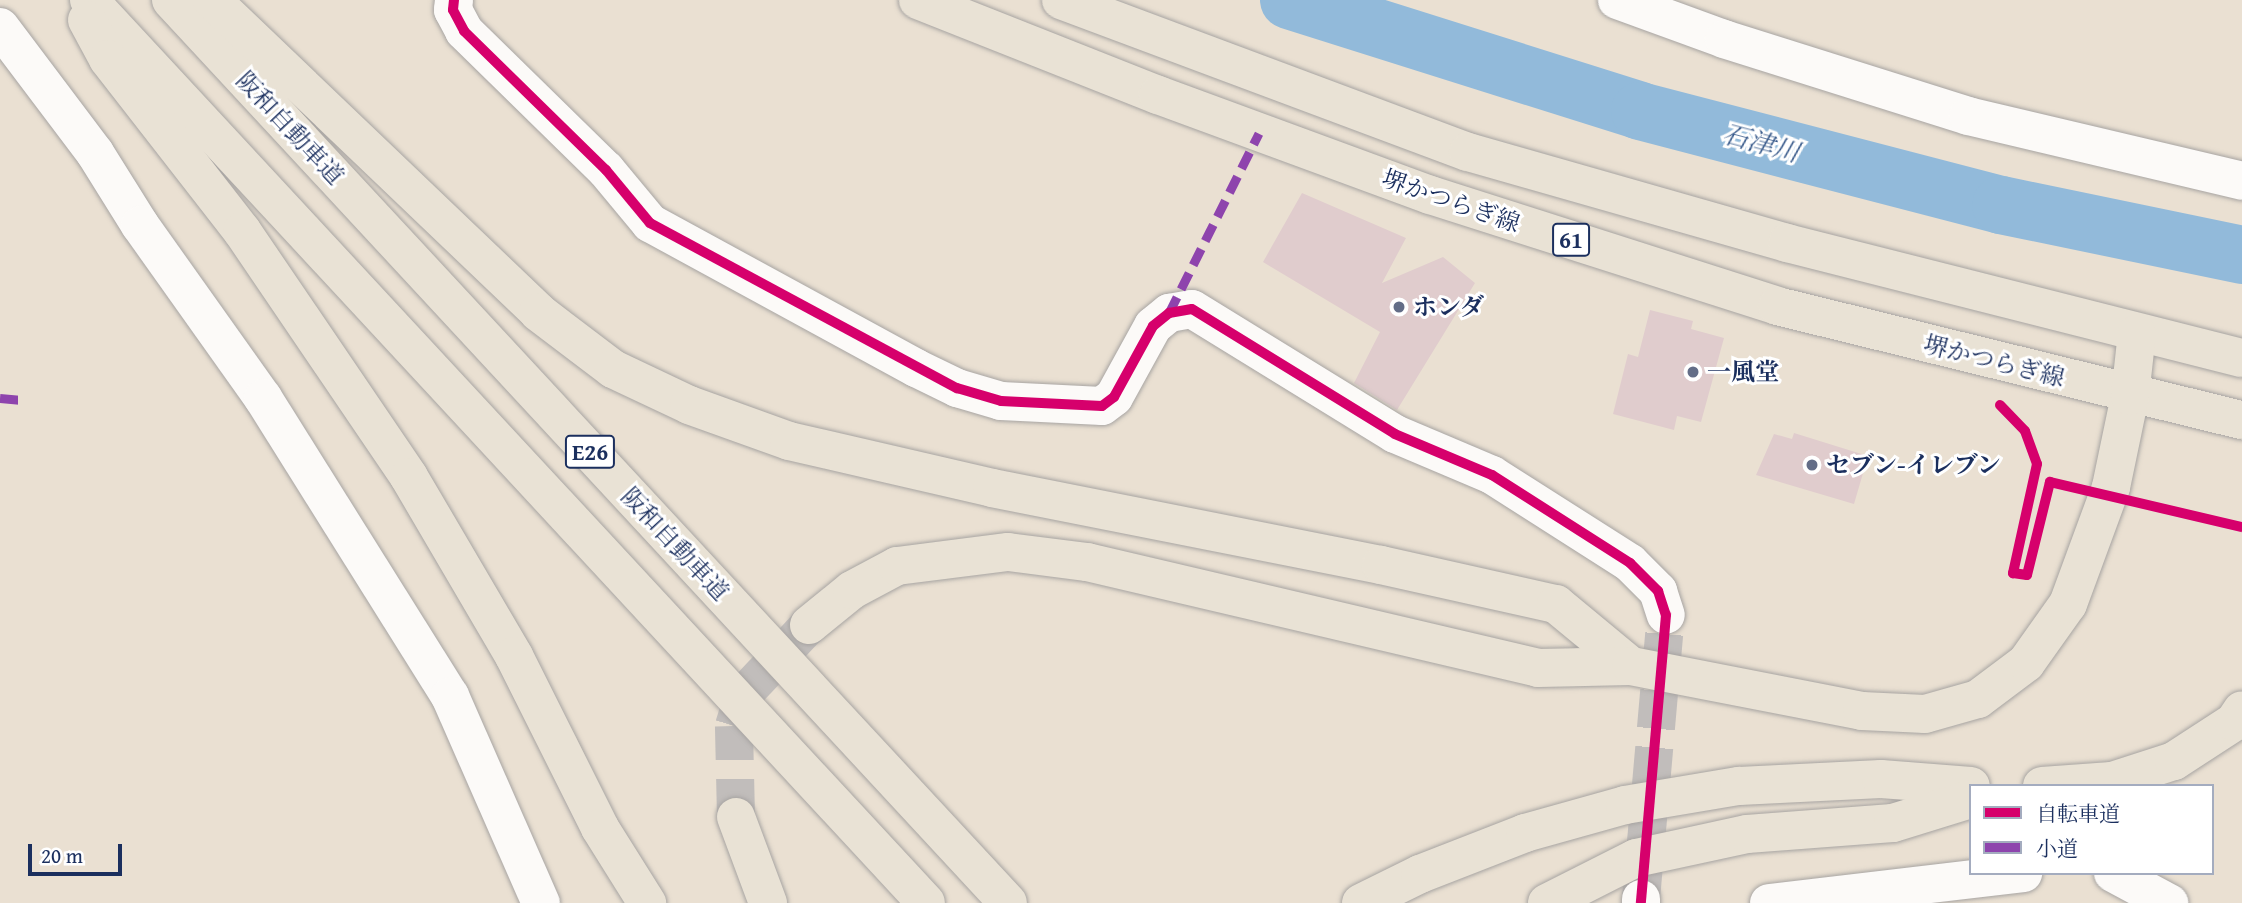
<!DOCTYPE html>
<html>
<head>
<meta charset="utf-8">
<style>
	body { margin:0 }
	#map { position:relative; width:2242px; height:903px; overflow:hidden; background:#eae0d2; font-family:"Gentium Book Plus","Noto Serif JP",serif }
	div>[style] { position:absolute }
	.river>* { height:58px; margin:-29px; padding:0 29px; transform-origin:29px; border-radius:29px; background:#92bada }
	.building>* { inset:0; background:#e0cccd }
	.street-tunnel>* { height:38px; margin-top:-19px; transform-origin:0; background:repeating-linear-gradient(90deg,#c1bdbb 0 38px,transparent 0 57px) }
	.highway-tunnel>* { height:38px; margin-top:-19px; transform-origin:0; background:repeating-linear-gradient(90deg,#c1bdbb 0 38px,transparent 0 57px) }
	.roads { filter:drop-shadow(0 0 2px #a7a4a2) drop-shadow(0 0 2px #a7a4a2) }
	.street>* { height:38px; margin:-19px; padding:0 19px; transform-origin:19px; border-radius:19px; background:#fcfaf8 }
	.primary>* { height:38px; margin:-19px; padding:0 19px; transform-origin:19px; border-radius:19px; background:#e9e2d5 }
	.highway>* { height:38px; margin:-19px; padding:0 19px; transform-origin:19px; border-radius:19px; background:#e9e2d5 }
	.quiet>* { height:9px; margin-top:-4.5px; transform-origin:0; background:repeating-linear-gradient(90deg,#8e44ad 0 18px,transparent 0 27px) }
	.cycleway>* { height:10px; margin:-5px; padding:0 5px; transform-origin:5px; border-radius:5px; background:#d6006c }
	.dots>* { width:19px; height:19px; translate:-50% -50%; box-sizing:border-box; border:4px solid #fff; border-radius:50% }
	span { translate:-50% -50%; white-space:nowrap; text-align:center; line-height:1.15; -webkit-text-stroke:6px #fff; paint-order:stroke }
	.shield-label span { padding:2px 5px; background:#fff; border:2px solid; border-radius:5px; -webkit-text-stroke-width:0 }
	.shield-label { font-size:23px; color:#1b2f5e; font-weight:700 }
	.street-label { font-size:24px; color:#1b2f5e }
	.poi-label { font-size:24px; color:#1b2f5e; font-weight:700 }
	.left { translate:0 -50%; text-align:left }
	.water-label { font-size:26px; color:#385a8b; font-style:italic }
	.legend { position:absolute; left:1969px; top:784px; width:245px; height:91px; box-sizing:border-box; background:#fff; border:2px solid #a4acbf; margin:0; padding:9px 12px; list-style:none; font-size:21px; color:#1b2f5e }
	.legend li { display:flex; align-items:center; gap:14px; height:35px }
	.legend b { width:35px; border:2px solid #a4acbf }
	.scale { position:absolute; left:28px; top:844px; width:94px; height:32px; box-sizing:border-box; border:4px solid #1b2f5e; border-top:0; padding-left:9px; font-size:21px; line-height:24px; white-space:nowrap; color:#1b2f5e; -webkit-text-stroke:5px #fff; paint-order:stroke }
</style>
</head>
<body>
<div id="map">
	<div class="river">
		<i style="left:1289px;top:0;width:368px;rotate:17.5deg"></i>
		<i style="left:1640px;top:111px;width:373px;rotate:14.6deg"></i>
		<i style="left:2001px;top:205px;width:246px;rotate:11.7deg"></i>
	</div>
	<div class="building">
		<i style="clip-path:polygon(1302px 193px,1406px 238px,1382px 283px,1443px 257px,1475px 283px,1397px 410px,1354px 383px,1380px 332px,1263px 262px)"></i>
		<i style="clip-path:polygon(1650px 310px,1693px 321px,1691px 329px,1724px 338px,1701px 422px,1677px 416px,1674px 430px,1613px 414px,1628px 354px,1638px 357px)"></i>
		<i style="clip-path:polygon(1794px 433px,1868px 456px,1854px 504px,1756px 475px,1774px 434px,1792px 439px)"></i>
	</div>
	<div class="street-tunnel">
		<i style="left:1641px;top:899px;width:285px;rotate:-85deg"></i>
	</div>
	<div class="highway-tunnel">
		<i style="left:736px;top:817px;width:91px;rotate:-91.3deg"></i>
		<i style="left:734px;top:726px;width:34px;rotate:-73deg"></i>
		<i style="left:744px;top:694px;width:95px;rotate:-46.7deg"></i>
	</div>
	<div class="roads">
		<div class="street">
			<i style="left:454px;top:0;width:10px;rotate:96deg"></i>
			<i style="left:453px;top:10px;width:24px;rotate:62deg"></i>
			<i style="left:464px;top:31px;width:199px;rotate:44.4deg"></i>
			<i style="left:606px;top:170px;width:69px;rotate:50.3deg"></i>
			<i style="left:650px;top:223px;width:303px;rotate:28.6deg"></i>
			<i style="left:916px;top:368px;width:46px;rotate:26deg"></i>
			<i style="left:957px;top:388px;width:46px;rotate:16.5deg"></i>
			<i style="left:1001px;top:401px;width:101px;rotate:2.8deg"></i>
			<i style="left:1102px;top:406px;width:15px;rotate:-37deg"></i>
			<i style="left:1114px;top:397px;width:81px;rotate:-61.2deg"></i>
			<i style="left:1153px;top:326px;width:21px;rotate:-39deg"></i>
			<i style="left:1169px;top:313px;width:23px;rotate:-10deg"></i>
			<i style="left:1192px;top:309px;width:238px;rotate:31.6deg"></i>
			<i style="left:1395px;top:434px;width:105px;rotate:22.9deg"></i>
			<i style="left:1492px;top:475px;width:164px;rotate:32.5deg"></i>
			<i style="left:1630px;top:563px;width:40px;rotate:45deg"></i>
			<i style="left:1658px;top:591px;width:25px;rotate:72deg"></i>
			<i style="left:1617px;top:0;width:114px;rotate:20deg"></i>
			<i style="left:1724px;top:39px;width:256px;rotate:17.5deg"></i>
			<i style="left:1968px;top:116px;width:282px;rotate:13.3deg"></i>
			<i style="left:0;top:27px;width:158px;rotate:53deg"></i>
			<i style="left:95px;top:153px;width:85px;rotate:58deg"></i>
			<i style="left:140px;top:225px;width:212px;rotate:54.6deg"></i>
			<i style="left:263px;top:398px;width:352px;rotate:57.9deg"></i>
			<i style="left:450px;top:696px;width:226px;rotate:66.3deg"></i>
			<i style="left:2113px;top:873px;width:64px;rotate:28.2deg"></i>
			<i style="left:1641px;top:903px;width:4px;rotate:-90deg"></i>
			<i style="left:1769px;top:903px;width:256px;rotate:-6.7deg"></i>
		</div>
		<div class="primary">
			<i style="left:918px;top:0;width:258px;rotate:21.6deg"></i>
			<i style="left:1158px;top:95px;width:290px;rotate:20.2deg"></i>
			<i style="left:1430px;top:195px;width:364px;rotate:17.7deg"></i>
			<i style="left:1777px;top:306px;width:479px;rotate:13.8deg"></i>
			<i style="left:1061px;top:0;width:434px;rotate:20.5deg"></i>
			<i style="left:1468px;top:152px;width:332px;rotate:15.9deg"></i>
			<i style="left:1787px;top:243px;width:469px;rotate:14.2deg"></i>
		</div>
		<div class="highway">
			<i style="left:89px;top:0;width:1231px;rotate:47.17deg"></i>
			<i style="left:171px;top:0;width:1231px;rotate:47.17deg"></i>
			<i style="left:212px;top:0;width:451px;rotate:43.7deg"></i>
			<i style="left:538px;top:312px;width:94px;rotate:37.2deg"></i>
			<i style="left:613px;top:369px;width:84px;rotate:25.3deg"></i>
			<i style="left:689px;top:405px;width:106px;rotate:19.8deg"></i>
			<i style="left:789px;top:441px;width:208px;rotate:13deg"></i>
			<i style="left:992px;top:488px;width:397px;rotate:11.2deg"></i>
			<i style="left:1381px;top:565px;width:179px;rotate:12.6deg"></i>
			<i style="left:1556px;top:604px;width:97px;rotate:39.6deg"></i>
			<i style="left:87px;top:20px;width:44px;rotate:61.7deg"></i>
			<i style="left:108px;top:59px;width:218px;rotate:52.1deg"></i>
			<i style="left:242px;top:231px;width:297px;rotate:55.8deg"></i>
			<i style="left:409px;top:477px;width:208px;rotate:59.6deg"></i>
			<i style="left:514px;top:656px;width:192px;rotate:63.4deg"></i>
			<i style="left:600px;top:828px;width:89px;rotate:57.9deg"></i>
			<i style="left:809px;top:625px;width:55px;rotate:-39.1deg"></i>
			<i style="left:852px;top:590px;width:51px;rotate:-28.1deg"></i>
			<i style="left:897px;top:566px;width:112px;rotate:-7.2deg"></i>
			<i style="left:1008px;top:552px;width:80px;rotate:7.2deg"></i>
			<i style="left:1087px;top:562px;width:463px;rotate:13.2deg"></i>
			<i style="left:1538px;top:668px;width:93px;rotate:-1.2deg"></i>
			<i style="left:1631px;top:666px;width:235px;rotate:11deg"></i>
			<i style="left:1862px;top:711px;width:63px;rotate:2.7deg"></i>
			<i style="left:1925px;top:714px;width:55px;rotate:-15.8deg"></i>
			<i style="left:1978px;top:699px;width:60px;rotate:-36.9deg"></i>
			<i style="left:2026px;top:663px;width:72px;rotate:-54.6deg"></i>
			<i style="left:2068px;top:604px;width:125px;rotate:-69.8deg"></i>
			<i style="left:2111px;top:487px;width:93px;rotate:-78.2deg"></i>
			<i style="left:2130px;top:396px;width:63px;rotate:-83.7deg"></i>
			<i style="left:2042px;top:786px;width:70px;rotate:-4.1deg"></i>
			<i style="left:2112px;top:781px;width:65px;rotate:-17.9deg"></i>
			<i style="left:2174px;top:761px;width:72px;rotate:-33deg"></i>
			<i style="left:2234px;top:722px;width:14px;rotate:-56deg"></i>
			<i style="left:736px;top:817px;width:92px;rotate:69.6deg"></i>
			<i style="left:1361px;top:903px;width:66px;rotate:-26.2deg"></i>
			<i style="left:1420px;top:874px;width:113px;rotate:-21.3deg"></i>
			<i style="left:1525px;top:833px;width:104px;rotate:-15.6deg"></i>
			<i style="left:1625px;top:805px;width:116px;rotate:-9.5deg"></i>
			<i style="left:1739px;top:786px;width:142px;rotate:-2.8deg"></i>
			<i style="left:1881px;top:779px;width:90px;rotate:4.4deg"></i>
			<i style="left:1547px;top:903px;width:100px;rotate:-26.8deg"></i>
			<i style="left:1636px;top:858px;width:114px;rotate:-12.2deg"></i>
			<i style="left:1747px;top:834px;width:146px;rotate:-4.3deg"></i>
			<i style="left:1893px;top:823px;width:82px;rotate:-17.1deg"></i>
		</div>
	</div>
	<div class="quiet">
		<i style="left:1169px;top:313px;width:201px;rotate:-63.4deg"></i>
		<i style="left:0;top:398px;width:22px;rotate:5deg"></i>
	</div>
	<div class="cycleway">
		<i style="left:454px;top:0;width:10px;rotate:96deg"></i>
		<i style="left:453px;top:10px;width:24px;rotate:62deg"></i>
		<i style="left:464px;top:31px;width:199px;rotate:44.4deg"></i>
		<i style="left:606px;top:170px;width:69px;rotate:50.3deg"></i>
		<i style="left:650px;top:223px;width:349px;rotate:28.3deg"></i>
		<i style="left:957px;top:388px;width:46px;rotate:16.5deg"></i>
		<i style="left:1001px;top:401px;width:101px;rotate:2.8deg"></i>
		<i style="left:1102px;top:406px;width:15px;rotate:-37deg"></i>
		<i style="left:1114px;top:397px;width:81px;rotate:-61.2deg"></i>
		<i style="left:1153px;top:326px;width:21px;rotate:-39deg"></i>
		<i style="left:1169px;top:313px;width:23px;rotate:-10deg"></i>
		<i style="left:1192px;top:309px;width:238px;rotate:31.6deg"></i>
		<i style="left:1395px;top:434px;width:105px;rotate:22.9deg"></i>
		<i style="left:1492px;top:475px;width:164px;rotate:32.5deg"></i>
		<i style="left:1630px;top:563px;width:40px;rotate:45deg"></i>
		<i style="left:1658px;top:591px;width:25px;rotate:72deg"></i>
		<i style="left:1666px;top:615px;width:289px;rotate:95deg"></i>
		<i style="left:2000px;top:405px;width:36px;rotate:46deg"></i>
		<i style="left:2025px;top:431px;width:35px;rotate:70deg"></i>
		<i style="left:2037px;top:464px;width:112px;rotate:102.4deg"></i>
		<i style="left:2013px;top:573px;width:14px;rotate:8deg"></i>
		<i style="left:2027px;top:575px;width:96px;rotate:-76.1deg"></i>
		<i style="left:2050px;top:482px;width:197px;rotate:13.2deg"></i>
	</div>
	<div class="dots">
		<i style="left:1399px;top:307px;background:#636d87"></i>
		<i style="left:1693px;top:372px;background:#636d87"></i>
		<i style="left:1812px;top:465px;background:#636d87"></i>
	</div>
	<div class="shield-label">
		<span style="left:1571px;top:240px">61</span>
		<span style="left:590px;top:452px">E26</span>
	</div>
	<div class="street-label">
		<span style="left:290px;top:128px;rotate:47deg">阪和自動車道</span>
		<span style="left:1451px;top:201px;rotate:19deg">堺かつらぎ線</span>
		<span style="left:1994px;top:361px;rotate:14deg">堺かつらぎ線</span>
		<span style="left:675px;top:544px;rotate:47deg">阪和自動車道</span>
	</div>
	<div class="poi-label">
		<span class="left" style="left:1413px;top:307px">ホンダ</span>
		<span class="left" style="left:1707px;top:372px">一風堂</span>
		<span class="left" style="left:1826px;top:465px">セブン-イレブン</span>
	</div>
	<div class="water-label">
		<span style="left:1761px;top:143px;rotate:15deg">石津川</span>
	</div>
	<ul class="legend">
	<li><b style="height:9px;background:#d6006c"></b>自転車道</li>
	<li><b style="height:9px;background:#8e44ad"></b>小道</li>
	</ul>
	<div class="scale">20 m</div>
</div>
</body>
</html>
